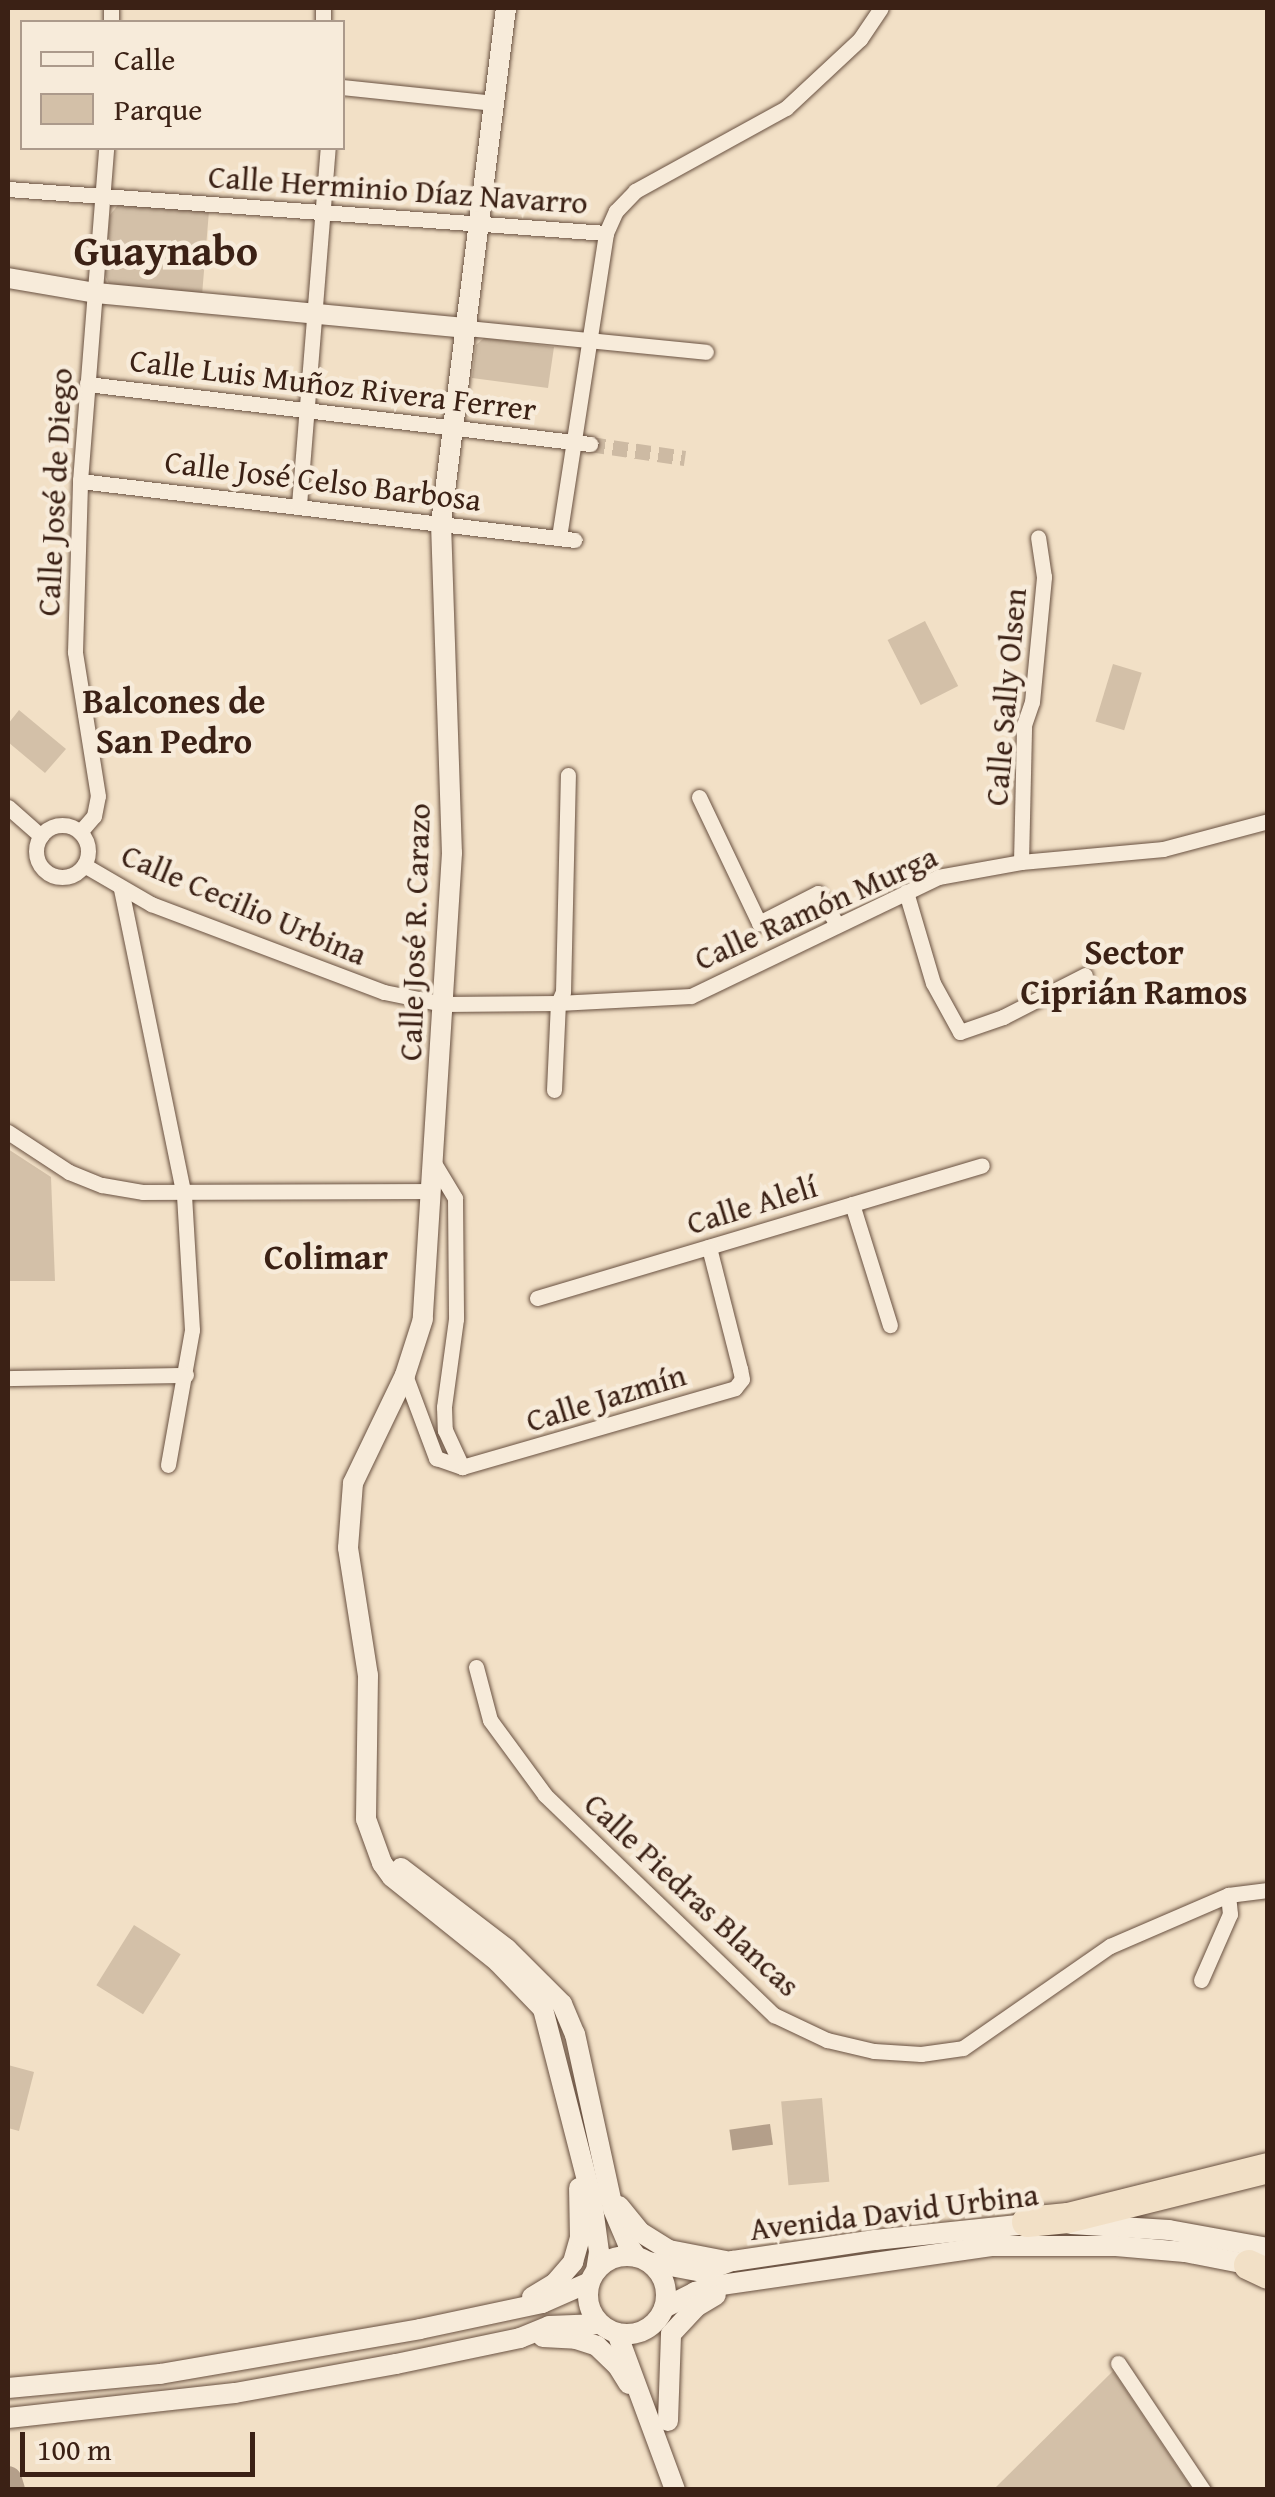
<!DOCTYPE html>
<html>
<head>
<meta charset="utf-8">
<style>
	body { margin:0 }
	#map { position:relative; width:1275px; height:2497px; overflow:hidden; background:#f2e0c6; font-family:"Gentium Book Plus",serif }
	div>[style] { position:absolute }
	.green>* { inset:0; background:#d3c0a8; transform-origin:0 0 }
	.water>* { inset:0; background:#b49f8a; transform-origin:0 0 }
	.river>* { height:28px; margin:-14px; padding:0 14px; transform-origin:14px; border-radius:14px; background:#b49f8a }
	.minor-tunnel>* { height:15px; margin-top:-7.5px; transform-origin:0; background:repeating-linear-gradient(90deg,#cdbaa3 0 15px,transparent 0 23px) }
	.roads { filter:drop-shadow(0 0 2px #695141) drop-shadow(0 0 2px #695141) }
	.minor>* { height:15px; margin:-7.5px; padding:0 7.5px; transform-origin:7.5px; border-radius:7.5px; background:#f7ebda }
	.minor>.ring { margin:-7.5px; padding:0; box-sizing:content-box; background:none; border:15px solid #f7ebda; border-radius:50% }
	.tertiary>* { height:20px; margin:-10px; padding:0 10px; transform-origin:10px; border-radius:10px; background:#f7ebda }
	.tertiary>.ring { margin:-10px; padding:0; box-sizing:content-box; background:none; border:20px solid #f7ebda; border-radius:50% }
	.motorway>* { height:30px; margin:-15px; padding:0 15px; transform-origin:15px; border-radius:15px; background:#f2e0c6 }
	span { translate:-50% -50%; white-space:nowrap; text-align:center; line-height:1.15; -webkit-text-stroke:9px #f7ebda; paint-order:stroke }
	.street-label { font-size:32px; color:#3b2115 }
	.neighbourhood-label { font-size:35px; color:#3b2115; font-weight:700 }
	.district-label { font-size:42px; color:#3b2115; font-weight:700 }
	.frame { position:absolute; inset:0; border:10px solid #3b2115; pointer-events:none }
	.legend { position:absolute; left:20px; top:20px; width:325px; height:130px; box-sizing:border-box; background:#f7ebda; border:2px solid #ac9a8b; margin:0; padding:12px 18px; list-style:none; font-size:30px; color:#3b2115 }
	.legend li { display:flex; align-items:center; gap:20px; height:50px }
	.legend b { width:50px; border:2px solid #ac9a8b }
	.scale { position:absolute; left:20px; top:2432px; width:235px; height:45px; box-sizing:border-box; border:5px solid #3b2115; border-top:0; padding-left:12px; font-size:30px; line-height:35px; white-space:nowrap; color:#3b2115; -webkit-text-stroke:8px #f7ebda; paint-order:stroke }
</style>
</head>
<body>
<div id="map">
	<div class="green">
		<i style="clip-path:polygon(118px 205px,209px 211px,202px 295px,110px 286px,104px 273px,110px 215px)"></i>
		<i style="clip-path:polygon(484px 338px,554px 347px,548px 388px,472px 378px,476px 345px)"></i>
		<i style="left:925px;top:621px;width:73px;height:42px;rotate:63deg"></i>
		<i style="left:1113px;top:664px;width:30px;height:60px;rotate:17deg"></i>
		<i style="clip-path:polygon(19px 710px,66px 749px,45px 773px,8px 742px,8px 724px)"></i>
		<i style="clip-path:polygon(8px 1149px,51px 1177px,55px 1281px,8px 1281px)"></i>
		<i style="left:134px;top:1925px;width:55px;height:71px;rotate:32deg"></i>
		<i style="clip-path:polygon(8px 2065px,34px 2072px,19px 2131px,8px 2128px)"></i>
		<i style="left:822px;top:2098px;width:84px;height:41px;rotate:85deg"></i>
		<i style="clip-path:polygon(1113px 2371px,1192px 2489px,994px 2489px)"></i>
	</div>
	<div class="water">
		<i style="left:770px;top:2124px;width:21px;height:41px;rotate:82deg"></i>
	</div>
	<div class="river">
		<i style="left:8px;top:2480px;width:10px;rotate:73deg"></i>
	</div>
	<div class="minor-tunnel">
		<i style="left:590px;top:444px;width:96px;rotate:8.4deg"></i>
	</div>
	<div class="roads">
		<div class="minor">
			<i style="left:323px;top:8px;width:14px;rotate:90deg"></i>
			<i style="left:111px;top:22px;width:14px;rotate:-90deg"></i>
			<i style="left:342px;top:87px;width:153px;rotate:6deg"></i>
			<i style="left:8px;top:189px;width:600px;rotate:4.21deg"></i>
			<i style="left:467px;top:328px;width:240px;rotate:5.7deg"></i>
			<i style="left:87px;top:384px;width:507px;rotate:6.8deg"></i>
			<i style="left:80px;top:481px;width:498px;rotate:6.8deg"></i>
			<i style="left:299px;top:505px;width:358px;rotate:-85.4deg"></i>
			<i style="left:559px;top:537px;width:308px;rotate:-81.2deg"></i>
			<i style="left:606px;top:233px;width:24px;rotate:-66deg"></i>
			<i style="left:616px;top:211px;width:28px;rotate:-46deg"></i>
			<i style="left:635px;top:191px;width:172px;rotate:-28.8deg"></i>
			<i style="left:786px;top:108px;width:101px;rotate:-43deg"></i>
			<i style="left:860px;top:39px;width:37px;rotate:-56deg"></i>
			<i style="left:699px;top:797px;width:140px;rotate:64.5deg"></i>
			<i style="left:759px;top:923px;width:66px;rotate:-27deg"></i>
			<i style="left:818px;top:893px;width:37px;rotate:59deg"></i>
			<i style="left:8px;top:807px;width:44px;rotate:41.3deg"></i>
			<i class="ring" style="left:36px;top:825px;width:37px;height:37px"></i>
			<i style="left:80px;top:832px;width:21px;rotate:-49deg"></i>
			<i style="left:94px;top:816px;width:20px;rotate:-79deg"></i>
			<i style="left:98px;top:796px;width:146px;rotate:-99.1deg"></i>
			<i style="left:75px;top:652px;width:171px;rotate:-88.3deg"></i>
			<i style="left:80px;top:481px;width:334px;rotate:-85.5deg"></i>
			<i style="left:1021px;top:862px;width:137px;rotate:-88.7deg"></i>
			<i style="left:1024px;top:725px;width:24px;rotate:-71deg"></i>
			<i style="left:1032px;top:702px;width:126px;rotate:-84.5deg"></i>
			<i style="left:1044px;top:577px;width:40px;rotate:-98.5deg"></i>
			<i style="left:84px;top:865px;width:78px;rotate:30.2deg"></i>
			<i style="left:151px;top:904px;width:249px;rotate:20.7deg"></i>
			<i style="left:384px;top:992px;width:60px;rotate:11.5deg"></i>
			<i style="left:443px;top:1004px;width:115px;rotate:-0.5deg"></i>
			<i style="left:558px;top:1003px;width:133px;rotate:-3deg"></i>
			<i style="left:691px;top:996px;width:274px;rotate:-25.7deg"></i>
			<i style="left:938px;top:877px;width:84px;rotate:-10.2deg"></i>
			<i style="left:1021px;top:862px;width:143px;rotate:-5.2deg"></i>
			<i style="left:1163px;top:849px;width:109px;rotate:-14.9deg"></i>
			<i style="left:121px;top:889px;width:312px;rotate:78.4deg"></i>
			<i style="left:184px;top:1195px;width:135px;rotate:86.6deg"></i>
			<i style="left:192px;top:1330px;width:137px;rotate:100.1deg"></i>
			<i style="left:906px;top:892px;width:95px;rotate:73.5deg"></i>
			<i style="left:933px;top:983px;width:56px;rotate:61.1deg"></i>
			<i style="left:960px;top:1032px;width:46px;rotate:-19.2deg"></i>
			<i style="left:1003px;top:1017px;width:92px;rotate:-27.1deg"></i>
			<i style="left:554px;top:1090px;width:87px;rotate:-87.4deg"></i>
			<i style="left:558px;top:1003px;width:12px;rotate:-66deg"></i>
			<i style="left:563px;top:992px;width:217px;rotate:-88.7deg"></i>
			<i style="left:8px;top:1132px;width:73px;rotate:33.3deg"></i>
			<i style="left:69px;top:1172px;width:35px;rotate:22deg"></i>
			<i style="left:102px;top:1185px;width:42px;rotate:9.7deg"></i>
			<i style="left:143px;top:1192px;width:289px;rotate:-0.2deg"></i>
			<i style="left:434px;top:1163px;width:41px;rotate:59deg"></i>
			<i style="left:455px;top:1198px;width:121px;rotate:89.5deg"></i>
			<i style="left:456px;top:1319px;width:89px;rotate:97.8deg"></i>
			<i style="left:444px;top:1407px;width:23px;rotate:88deg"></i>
			<i style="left:445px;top:1430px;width:41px;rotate:65.3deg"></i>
			<i style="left:852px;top:1204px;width:127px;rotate:72.6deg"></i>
			<i style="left:537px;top:1298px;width:464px;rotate:-16.6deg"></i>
			<i style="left:405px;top:1375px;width:89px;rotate:69.5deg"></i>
			<i style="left:436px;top:1458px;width:28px;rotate:19deg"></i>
			<i style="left:462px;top:1467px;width:284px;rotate:-16.1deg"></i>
			<i style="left:735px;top:1388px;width:11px;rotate:-52deg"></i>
			<i style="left:742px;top:1379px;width:10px;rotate:-101deg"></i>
			<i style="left:740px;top:1369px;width:126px;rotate:-104.3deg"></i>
			<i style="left:8px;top:1378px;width:178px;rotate:-1deg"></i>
			<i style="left:476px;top:1667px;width:55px;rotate:75.2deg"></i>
			<i style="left:490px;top:1720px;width:93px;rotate:53.7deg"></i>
			<i style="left:545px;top:1795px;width:318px;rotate:43.9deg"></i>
			<i style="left:774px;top:2015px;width:59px;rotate:25.3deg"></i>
			<i style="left:827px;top:2040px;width:48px;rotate:13.2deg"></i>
			<i style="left:874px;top:2051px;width:47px;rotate:3.7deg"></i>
			<i style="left:921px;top:2054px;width:42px;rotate:-8.1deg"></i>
			<i style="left:963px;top:2048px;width:179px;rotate:-34.8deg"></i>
			<i style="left:1110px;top:1946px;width:129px;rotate:-23.4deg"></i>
			<i style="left:1228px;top:1895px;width:40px;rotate:-7.1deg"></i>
			<i style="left:1201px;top:1980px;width:72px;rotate:-66.3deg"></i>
			<i style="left:1230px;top:1914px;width:19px;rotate:-96deg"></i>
			<i style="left:1118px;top:2363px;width:153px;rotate:56.2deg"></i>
		</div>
		<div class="tertiary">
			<i style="left:506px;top:8px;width:519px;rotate:97.19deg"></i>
			<i style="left:441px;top:523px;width:330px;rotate:88.1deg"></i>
			<i style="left:452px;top:853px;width:467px;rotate:93.6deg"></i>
			<i style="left:423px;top:1319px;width:59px;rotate:107.8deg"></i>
			<i style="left:405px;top:1375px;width:120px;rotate:115.7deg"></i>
			<i style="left:353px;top:1483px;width:65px;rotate:94.4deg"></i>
			<i style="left:348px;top:1548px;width:129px;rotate:81.1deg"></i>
			<i style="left:368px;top:1675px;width:144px;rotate:90.8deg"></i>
			<i style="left:366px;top:1819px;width:47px;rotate:70deg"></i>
			<i style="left:382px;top:1863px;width:17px;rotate:54deg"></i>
			<i style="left:392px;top:1877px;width:136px;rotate:38.7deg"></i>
			<i style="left:498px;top:1962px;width:65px;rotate:46.2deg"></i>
			<i style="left:543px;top:2009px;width:197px;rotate:75.6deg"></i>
			<i style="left:592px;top:2200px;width:52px;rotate:82.3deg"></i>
			<i style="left:599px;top:2252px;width:19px;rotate:99deg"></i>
			<i style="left:8px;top:278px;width:89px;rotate:9.7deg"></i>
			<i style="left:96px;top:293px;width:373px;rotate:5.4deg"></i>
			<i style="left:401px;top:1868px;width:133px;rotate:37.4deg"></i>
			<i style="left:507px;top:1949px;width:78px;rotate:45deg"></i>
			<i style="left:562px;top:2004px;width:33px;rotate:67deg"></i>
			<i style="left:575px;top:2034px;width:179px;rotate:77.7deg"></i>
			<i style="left:613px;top:2209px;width:39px;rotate:67deg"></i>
			<i style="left:628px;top:2245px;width:15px;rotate:53deg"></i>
			<i style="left:619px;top:2206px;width:33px;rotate:51deg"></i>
			<i style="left:640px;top:2232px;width:34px;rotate:32deg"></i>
			<i style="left:669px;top:2250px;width:58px;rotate:10.9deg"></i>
			<i style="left:1071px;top:2224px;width:98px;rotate:3.5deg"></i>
			<i style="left:1169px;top:2230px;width:101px;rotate:10.3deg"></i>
			<i class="ring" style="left:588px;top:2256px;width:58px;height:58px"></i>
			<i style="left:649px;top:2262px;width:54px;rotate:10.7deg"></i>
			<i style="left:702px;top:2272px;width:33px;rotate:-20deg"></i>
			<i style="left:733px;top:2261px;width:144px;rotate:-8.4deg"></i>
			<i style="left:875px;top:2240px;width:163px;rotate:-6deg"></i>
			<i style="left:532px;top:2297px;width:27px;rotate:-31deg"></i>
			<i style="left:555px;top:2283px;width:28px;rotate:-49deg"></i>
			<i style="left:573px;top:2262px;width:25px;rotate:-74deg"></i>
			<i style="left:580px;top:2238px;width:50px;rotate:-91.1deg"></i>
			<i style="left:664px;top:2308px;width:35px;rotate:-27deg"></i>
			<i style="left:695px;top:2292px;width:27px;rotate:-15deg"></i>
			<i style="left:721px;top:2285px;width:273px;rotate:-8.2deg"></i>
			<i style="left:991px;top:2246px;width:125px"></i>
			<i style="left:1116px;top:2246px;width:69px;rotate:5deg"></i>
			<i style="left:1185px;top:2252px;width:78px;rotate:11deg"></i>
			<i style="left:617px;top:2333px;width:167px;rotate:69.7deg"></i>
			<i style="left:543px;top:2337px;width:33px;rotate:3deg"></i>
			<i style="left:576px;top:2339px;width:22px;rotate:18deg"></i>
			<i style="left:597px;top:2346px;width:28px;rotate:44deg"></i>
			<i style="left:617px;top:2365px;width:22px;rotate:58deg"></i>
			<i style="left:8px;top:2388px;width:153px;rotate:-5.3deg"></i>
			<i style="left:160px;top:2374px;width:264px;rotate:-9.8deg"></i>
			<i style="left:420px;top:2329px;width:125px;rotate:-12deg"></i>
			<i style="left:542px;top:2303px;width:52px;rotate:-23.6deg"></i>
			<i style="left:8px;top:2418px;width:228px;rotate:-6.3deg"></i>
			<i style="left:235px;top:2393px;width:164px;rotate:-10.2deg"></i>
			<i style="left:396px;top:2364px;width:127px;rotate:-11.8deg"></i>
			<i style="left:520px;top:2338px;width:31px;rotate:-22deg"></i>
			<i style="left:549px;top:2326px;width:51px;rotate:-2.2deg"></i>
			<i style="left:668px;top:2421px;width:87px;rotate:-88deg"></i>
			<i style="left:671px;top:2334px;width:37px;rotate:-47deg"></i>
			<i style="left:696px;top:2307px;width:23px;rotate:-31deg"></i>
		</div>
		<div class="motorway">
			<i style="left:1027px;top:2222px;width:41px;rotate:-5.6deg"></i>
			<i style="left:1068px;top:2218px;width:206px;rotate:-14deg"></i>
			<i style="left:1249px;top:2265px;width:21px;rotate:25deg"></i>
		</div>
	</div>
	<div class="street-label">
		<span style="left:398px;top:190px;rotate:4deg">Calle Herminio Díaz Navarro</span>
		<span style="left:333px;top:385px;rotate:7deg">Calle Luis Muñoz Rivera Ferrer</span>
		<span style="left:323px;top:481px;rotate:7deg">Calle José Celso Barbosa</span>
		<span style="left:55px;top:492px;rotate:-87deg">Calle José de Diego</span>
		<span style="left:1006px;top:697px;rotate:-85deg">Calle Sally Olsen</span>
		<span style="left:244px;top:905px;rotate:23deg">Calle Cecilio Urbina</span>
		<span style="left:816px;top:908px;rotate:-24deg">Calle Ramón Murga</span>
		<span style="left:415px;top:932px;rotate:-88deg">Calle José R. Carazo</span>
		<span style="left:752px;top:1205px;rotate:-17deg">Calle Alelí</span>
		<span style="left:606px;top:1398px;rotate:-17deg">Calle Jazmín</span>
		<span style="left:692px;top:1895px;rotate:43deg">Calle Piedras Blancas</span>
		<span style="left:894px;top:2212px;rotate:-7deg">Avenida David Urbina</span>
	</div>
	<div class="neighbourhood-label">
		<span style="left:174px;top:721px">Balcones de<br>San Pedro</span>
		<span style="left:1134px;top:972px">Sector<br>Ciprián Ramos</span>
		<span style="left:326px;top:1257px">Colimar</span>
	</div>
	<div class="district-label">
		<span style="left:166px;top:250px">Guaynabo</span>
	</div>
	<div class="frame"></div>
	<ul class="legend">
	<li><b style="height:12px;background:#f7ebda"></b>Calle</li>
	<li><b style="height:28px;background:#d3c0a8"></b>Parque</li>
	</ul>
	<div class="scale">100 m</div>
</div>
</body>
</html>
